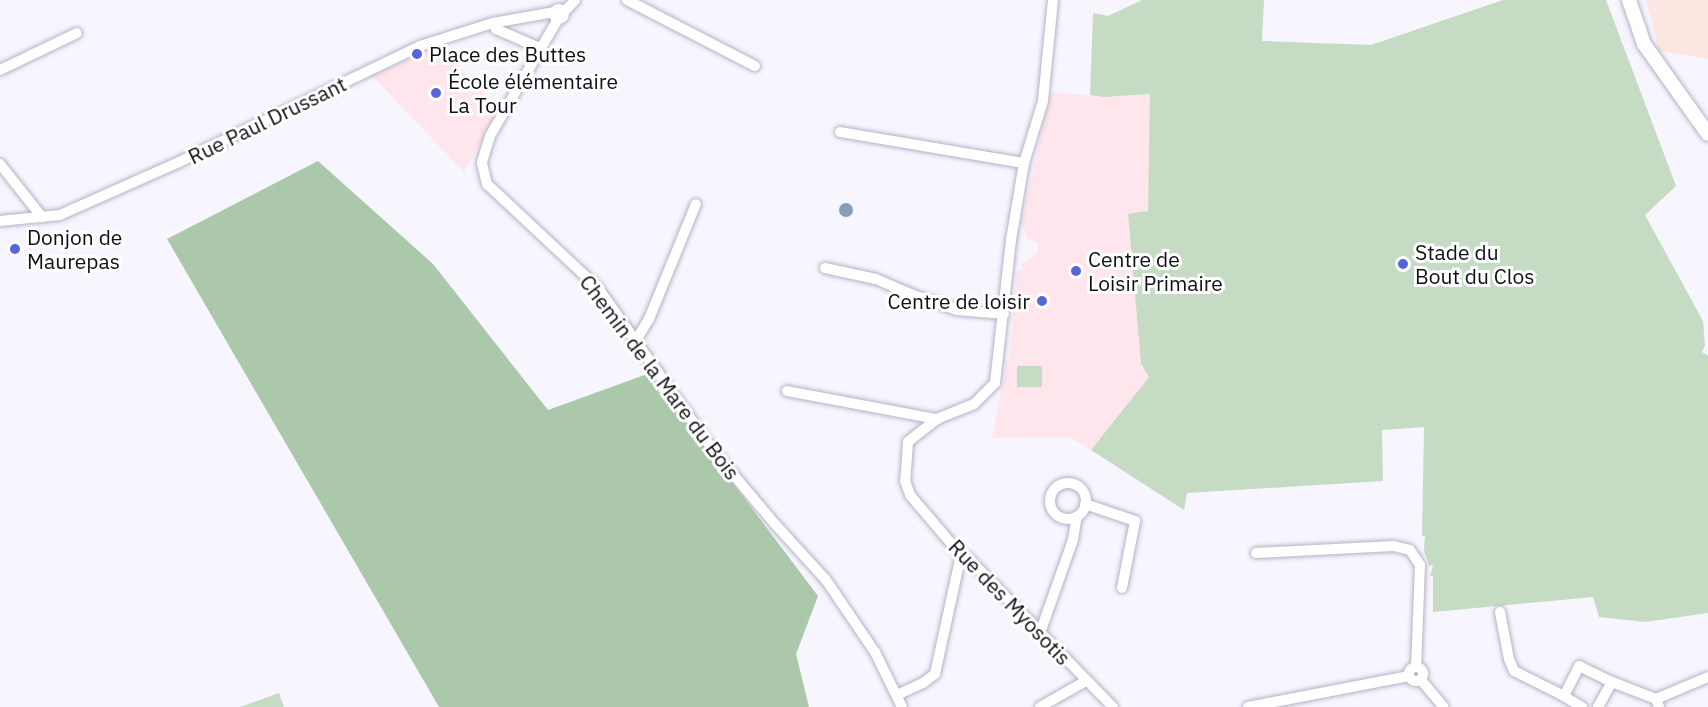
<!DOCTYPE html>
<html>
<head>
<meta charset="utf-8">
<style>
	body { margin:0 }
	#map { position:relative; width:1708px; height:707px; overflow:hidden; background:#f7f5fe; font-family:"IBM Plex Sans",sans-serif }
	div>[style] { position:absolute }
	.commercial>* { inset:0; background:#fde7e3 }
	.education>* { inset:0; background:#ffe5ec }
	.green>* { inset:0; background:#c5dbc3; transform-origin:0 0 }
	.forest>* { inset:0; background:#acc8ab }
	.water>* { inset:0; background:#869fbb }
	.round { border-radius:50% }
	.roads { filter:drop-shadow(0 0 2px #b6b2c6) drop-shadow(0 0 2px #b6b2c6) }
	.minor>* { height:10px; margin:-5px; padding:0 5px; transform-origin:5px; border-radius:5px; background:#fff }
	.minor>.ring { margin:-5px; padding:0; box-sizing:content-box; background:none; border:10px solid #fff; border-radius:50% }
	.tertiary>* { height:14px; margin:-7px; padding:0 7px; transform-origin:7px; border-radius:7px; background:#fff }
	.dots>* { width:16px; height:16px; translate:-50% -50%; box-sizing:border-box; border:3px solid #fff; border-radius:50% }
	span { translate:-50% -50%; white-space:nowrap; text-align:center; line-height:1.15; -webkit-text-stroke:6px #fff; paint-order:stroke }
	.poi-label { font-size:21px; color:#100f15 }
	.left { translate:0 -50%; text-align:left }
	.right { translate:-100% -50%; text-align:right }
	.street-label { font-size:21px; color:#100f15 }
</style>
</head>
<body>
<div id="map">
	<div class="commercial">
		<i style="clip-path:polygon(1646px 0,1708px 0,1708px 59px,1659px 51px)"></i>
	</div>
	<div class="education">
		<i style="clip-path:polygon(439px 46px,500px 109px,464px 172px,372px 76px)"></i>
		<i style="clip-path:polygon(1051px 92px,1104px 97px,1151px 94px,1148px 211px,1128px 215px,1141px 364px,1149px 377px,1091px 450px,1070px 437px,992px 438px,1007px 361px,1009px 361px,1017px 272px,1022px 269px,1022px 264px,1038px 252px,1039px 244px,1026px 237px,1021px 223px)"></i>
	</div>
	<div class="green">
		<i style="clip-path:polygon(1142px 0,1264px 0,1262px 41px,1371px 45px,1503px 0,1606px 0,1676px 186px,1645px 215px,1703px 321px,1705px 345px,1702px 352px,1708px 356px,1708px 613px,1645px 622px,1599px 617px,1593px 597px,1433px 612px,1433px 576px,1430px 576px,1433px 566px,1429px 565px,1424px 551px,1425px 536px,1422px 536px,1424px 427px,1382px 430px,1383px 481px,1187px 493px,1184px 510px,1091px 450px,1149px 377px,1141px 364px,1128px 214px,1148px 211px,1150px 94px,1104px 97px,1090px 95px,1093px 13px,1108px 16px)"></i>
		<i style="left:1017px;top:366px;width:25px;height:21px"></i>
		<i style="clip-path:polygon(279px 693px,284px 707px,240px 707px)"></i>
	</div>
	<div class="forest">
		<i style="clip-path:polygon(318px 161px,433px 264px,548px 410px,650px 373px,818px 596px,796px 654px,809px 707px,439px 707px,167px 239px)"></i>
	</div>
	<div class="water">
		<i class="round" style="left:839px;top:203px;width:14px;height:14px"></i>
	</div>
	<div class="roads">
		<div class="minor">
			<i style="left:627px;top:0;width:144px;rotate:27.3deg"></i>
			<i style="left:1053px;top:0;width:101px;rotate:95.7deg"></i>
			<i style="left:1043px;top:101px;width:65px;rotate:107deg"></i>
			<i style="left:1024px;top:163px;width:78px;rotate:99.6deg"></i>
			<i style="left:1011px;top:240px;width:144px;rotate:96.4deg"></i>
			<i style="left:995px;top:383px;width:30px;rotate:135deg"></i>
			<i style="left:974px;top:404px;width:40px;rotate:158deg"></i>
			<i style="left:937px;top:419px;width:37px;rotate:142deg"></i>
			<i style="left:908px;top:442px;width:39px;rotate:94deg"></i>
			<i style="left:905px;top:481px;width:15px;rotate:70deg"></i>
			<i style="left:910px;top:495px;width:79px;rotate:49.6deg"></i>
			<i style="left:961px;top:555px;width:8px;rotate:23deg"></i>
			<i style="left:968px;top:558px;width:208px;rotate:45.8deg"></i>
			<i class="ring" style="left:554px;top:9px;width:0;height:0"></i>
			<i style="left:564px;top:12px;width:16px;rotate:-47deg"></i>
			<i style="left:558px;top:19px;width:135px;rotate:120.2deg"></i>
			<i style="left:490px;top:136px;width:28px;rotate:107deg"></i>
			<i style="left:482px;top:163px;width:22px;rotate:77deg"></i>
			<i style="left:487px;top:184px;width:152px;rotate:43.1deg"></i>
			<i style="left:598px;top:288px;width:204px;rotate:54.6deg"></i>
			<i style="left:716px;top:454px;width:92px;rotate:49.9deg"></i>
			<i style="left:775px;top:524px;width:76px;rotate:47.7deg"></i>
			<i style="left:826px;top:580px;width:87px;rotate:55.8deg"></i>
			<i style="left:875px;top:652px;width:61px;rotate:63.9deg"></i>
			<i style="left:493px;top:23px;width:7px;rotate:63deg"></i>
			<i style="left:496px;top:29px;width:48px;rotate:23.4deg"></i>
			<i style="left:0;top:70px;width:85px;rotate:-25.7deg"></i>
			<i style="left:840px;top:132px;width:187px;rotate:9.6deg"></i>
			<i style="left:0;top:164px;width:68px;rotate:51.6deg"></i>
			<i style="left:0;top:221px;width:60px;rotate:-5.7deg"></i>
			<i style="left:60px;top:215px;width:130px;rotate:-24deg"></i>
			<i style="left:179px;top:162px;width:267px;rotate:-25.7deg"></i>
			<i style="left:420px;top:46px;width:77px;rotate:-17.5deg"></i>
			<i style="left:493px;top:23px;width:63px;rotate:-10.1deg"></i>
			<i style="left:825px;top:268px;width:52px;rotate:12.2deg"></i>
			<i style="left:876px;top:279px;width:40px;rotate:23.4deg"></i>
			<i style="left:913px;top:295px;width:46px;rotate:18.8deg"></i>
			<i style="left:957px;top:310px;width:47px;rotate:4.9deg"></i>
			<i style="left:635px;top:342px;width:27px;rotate:-59deg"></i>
			<i style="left:649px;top:319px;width:124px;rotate:-67.8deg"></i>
			<i style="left:787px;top:391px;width:153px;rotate:10.6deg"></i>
			<i class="ring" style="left:1050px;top:483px;width:26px;height:26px"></i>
			<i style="left:1085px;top:504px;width:53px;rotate:18.8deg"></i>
			<i style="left:1135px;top:521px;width:68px;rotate:101deg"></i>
			<i style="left:1256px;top:553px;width:138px;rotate:-2.9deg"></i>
			<i style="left:1394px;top:546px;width:16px;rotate:14deg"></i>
			<i style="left:1410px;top:550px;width:18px;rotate:56deg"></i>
			<i style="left:1420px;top:565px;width:102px;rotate:92.2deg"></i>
			<i style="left:1500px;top:612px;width:48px;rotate:79.2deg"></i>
			<i style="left:1509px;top:659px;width:13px;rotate:67deg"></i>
			<i style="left:1514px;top:671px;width:56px;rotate:26.6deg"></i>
			<i style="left:1040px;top:633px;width:99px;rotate:-70.5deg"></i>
			<i style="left:1073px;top:540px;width:24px;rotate:-81deg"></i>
			<i class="ring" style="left:1409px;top:667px;width:4px;height:4px"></i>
			<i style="left:1421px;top:680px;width:35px;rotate:50deg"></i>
			<i style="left:897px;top:695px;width:29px;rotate:-25deg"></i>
			<i style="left:923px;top:683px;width:15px;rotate:-37deg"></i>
			<i style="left:935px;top:674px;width:122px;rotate:-77.7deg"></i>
			<i style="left:1656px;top:699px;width:56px;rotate:-22.9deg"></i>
			<i style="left:1040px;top:707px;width:53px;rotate:-29.5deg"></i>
			<i style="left:1248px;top:707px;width:164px;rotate:-10.9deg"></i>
			<i style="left:1582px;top:707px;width:21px;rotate:-149deg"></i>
			<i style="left:1564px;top:696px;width:34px;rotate:-63deg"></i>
			<i style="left:1579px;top:666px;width:37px;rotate:26deg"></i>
			<i style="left:1612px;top:682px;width:47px;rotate:21.1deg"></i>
			<i style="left:1656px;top:699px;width:9px;rotate:69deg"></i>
			<i style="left:1598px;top:707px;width:29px;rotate:-61deg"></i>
		</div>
		<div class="tertiary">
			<i style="left:1629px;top:0;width:46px;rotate:71.2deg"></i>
			<i style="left:1644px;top:44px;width:110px;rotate:54.6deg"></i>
		</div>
	</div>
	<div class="dots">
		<i style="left:417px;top:54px;background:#5765dc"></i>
		<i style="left:436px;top:93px;background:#5765dc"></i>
		<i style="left:15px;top:249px;background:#5765dc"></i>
		<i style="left:1403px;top:264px;background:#5765dc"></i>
		<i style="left:1076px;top:271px;background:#5765dc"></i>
		<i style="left:1042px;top:301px;background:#5765dc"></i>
	</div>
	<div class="poi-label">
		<span class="left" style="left:429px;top:54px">Place des Buttes</span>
		<span class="left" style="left:448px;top:93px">École élémentaire<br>La Tour</span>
		<span class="left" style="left:27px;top:249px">Donjon de<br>Maurepas</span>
		<span class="left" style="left:1415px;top:264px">Stade du<br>Bout du Clos</span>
		<span class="left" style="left:1088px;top:271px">Centre de<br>Loisir Primaire</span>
		<span class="right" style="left:1030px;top:301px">Centre de loisir</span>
	</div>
	<div class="street-label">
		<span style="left:267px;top:120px;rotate:-26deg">Rue Paul Drussant</span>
		<span style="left:660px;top:377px;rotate:53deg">Chemin de la Mare du Bois</span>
		<span style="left:1010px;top:602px;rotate:46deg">Rue des Myosotis</span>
	</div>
</div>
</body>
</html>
